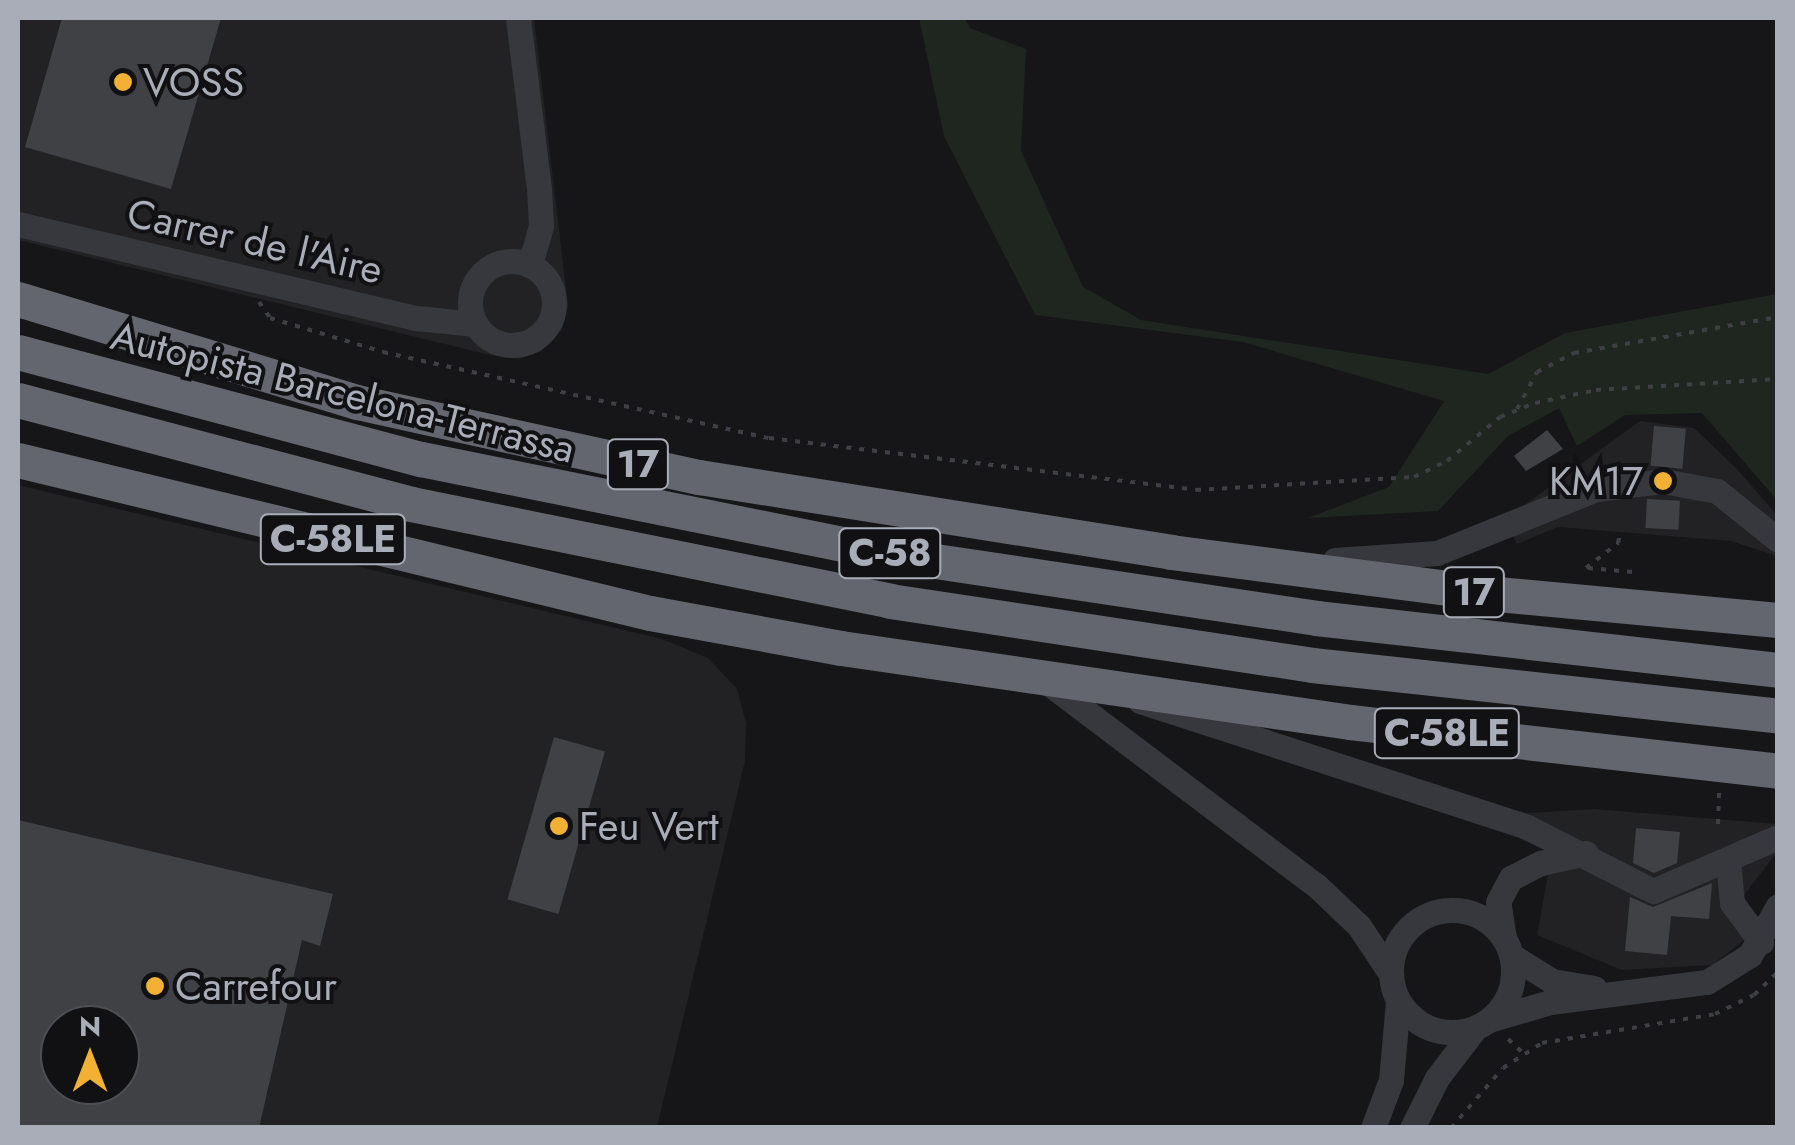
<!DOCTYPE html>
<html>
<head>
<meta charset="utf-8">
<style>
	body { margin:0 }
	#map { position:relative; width:1795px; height:1145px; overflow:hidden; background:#161618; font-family:Jost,sans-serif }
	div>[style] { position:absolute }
	.built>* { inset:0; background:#222225 }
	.green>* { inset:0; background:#1e261f }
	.building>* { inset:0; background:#404145; transform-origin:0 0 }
	.path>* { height:4px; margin-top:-2px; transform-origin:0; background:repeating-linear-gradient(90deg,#3d3f44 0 5px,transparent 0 13px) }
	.minor>* { height:25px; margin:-12.5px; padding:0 12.5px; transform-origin:12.5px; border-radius:12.5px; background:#37383d }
	.minor>.ring { margin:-12.5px; padding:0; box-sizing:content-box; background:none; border:25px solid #37383d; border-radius:50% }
	.highway>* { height:35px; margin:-17.5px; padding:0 17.5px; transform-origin:17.5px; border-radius:17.5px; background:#63666e }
	.dots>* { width:28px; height:28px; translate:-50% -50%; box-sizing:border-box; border:5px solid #111113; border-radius:50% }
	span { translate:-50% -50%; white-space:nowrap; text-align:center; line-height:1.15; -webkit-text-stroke:8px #111113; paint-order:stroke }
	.shield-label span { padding:2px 8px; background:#111113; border:2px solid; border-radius:8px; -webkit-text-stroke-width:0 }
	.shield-label { font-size:38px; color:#a8adb8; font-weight:700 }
	.poi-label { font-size:40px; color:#a8adb8 }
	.left { translate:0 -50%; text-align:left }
	.right { translate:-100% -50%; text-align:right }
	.street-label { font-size:40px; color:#a8adb8 }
	.frame { position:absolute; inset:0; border:20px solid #a8adb8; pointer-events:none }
	.north { position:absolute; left:40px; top:1005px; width:100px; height:100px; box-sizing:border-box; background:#111113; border:2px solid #4d4f55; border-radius:50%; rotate:0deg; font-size:28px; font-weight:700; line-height:40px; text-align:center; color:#a8adb8 }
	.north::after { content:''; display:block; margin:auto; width:35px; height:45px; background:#f2b134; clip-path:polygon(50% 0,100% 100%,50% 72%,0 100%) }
</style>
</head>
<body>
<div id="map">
	<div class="built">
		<i style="clip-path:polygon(18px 18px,534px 18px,568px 306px,562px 330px,542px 351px,519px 359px,490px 355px,18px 240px)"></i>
		<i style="clip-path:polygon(1640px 421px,1694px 428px,1736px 468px,1777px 515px,1777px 556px,1731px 541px,1558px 527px,1517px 544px,1505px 519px)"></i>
		<i style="clip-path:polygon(evenodd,18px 485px,662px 639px,708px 658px,737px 689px,746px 723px,745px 761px,657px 1127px,18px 1128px,18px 485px,60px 1025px,120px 1025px,120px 1085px,60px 1085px,60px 1025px)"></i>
		<i style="clip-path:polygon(1594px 809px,1777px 824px,1777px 852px,1744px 895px,1746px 915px,1758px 920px,1743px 941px,1712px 965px,1622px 970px,1537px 935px,1552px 853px,1507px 833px,1512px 814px)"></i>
	</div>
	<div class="green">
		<i style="clip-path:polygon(919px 18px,965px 18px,970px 28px,1026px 49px,1021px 151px,1083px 287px,1141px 320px,1488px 374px,1565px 333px,1777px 294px,1777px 500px,1702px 413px,1625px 415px,1577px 446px,1559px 408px,1508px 436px,1438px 511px,1308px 518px,1389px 487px,1444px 401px,1243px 342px,1035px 315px,944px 136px)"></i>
	</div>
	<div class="building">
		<i style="clip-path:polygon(62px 18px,221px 18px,171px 189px,25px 147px)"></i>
		<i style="left:1654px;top:426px;width:32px;height:40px;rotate:5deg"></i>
		<i style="clip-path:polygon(1547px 430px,1563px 449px,1526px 471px,1514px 456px)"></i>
		<i style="left:1647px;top:499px;width:33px;height:29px;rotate:3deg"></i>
		<i style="left:554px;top:737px;width:53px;height:169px;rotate:16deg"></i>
		<i style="clip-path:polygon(evenodd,18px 820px,333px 894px,320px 946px,302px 940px,259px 1128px,18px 1128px,18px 820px,60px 1025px,120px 1025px,120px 1085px,60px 1085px,60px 1025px)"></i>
		<i style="clip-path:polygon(1636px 828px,1680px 832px,1677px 863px,1654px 873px,1633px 863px)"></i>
		<i style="clip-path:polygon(1712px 883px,1709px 919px,1671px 916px,1667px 955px,1625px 951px,1630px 897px,1653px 907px)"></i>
	</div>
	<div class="path">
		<i style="left:259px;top:302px;width:19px;rotate:55deg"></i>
		<i style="left:270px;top:318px;width:118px;rotate:16.7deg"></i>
		<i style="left:383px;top:352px;width:395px;rotate:12.6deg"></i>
		<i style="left:769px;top:438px;width:430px;rotate:6.9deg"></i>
		<i style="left:1196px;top:490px;width:218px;rotate:-3.4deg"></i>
		<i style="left:1414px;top:477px;width:37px;rotate:-26deg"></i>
		<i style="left:1447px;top:461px;width:69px;rotate:-39.7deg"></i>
		<i style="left:1500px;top:417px;width:38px;rotate:-22deg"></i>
		<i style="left:1535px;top:403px;width:62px;rotate:-12deg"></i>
		<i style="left:1596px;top:390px;width:182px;rotate:-3.5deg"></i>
		<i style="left:1517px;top:409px;width:42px;rotate:-61.6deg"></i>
		<i style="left:1537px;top:372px;width:42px;rotate:-27.2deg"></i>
		<i style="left:1574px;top:353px;width:207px;rotate:-10deg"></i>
		<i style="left:1586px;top:568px;width:41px;rotate:-38deg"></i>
		<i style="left:1618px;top:543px;width:13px;rotate:-77deg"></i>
		<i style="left:1588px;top:568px;width:45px;rotate:5.1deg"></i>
		<i style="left:1718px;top:824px;width:31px;rotate:-88deg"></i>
		<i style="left:1508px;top:1039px;width:21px;rotate:43deg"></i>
		<i style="left:1451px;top:1128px;width:79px;rotate:-49.1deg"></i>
		<i style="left:1503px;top:1068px;width:46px;rotate:-32.7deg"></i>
		<i style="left:1542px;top:1043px;width:175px;rotate:-9.5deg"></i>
		<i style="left:1715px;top:1014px;width:43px;rotate:-26deg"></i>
		<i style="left:1754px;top:995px;width:33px;rotate:-44deg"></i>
	</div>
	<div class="minor">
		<i style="left:518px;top:18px;width:171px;rotate:83deg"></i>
		<i style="left:539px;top:188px;width:38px;rotate:87deg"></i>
		<i style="left:541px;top:226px;width:41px;rotate:105.8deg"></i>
		<i style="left:18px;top:224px;width:410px;rotate:13.3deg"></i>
		<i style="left:417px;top:318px;width:59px;rotate:5.8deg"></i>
		<i class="ring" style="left:470px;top:261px;width:59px;height:59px"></i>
		<i style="left:1335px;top:560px;width:102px;rotate:-3.9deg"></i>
		<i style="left:1437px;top:553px;width:171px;rotate:-21.9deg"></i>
		<i style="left:1596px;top:489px;width:67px;rotate:-6.8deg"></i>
		<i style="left:1663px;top:481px;width:55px;rotate:10.5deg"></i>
		<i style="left:1717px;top:491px;width:78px;rotate:38.8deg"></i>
		<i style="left:1047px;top:682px;width:338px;rotate:37.1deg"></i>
		<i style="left:1317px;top:886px;width:58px;rotate:43.6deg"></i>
		<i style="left:1359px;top:926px;width:58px;rotate:56.3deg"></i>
		<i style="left:1140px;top:701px;width:407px;rotate:18deg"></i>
		<i style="left:1527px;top:827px;width:141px;rotate:26.9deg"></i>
		<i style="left:1653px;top:891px;width:136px;rotate:-23.4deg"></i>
		<i style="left:1728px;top:860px;width:43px;rotate:84.7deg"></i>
		<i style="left:1732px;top:903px;width:49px;rotate:53.4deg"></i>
		<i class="ring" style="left:1391px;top:910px;width:97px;height:97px"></i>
		<i style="left:1504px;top:938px;width:36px;rotate:-99deg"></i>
		<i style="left:1498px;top:902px;width:27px;rotate:-62deg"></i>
		<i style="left:1511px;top:878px;width:34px;rotate:-27deg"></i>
		<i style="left:1541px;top:863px;width:46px;rotate:-12.5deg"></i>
		<i style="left:1512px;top:956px;width:47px;rotate:32deg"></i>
		<i style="left:1552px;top:981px;width:43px;rotate:9.5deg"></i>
		<i style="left:1489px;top:1020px;width:64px;rotate:-16.4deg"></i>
		<i style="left:1550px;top:1002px;width:158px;rotate:-7.3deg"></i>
		<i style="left:1707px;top:982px;width:51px;rotate:-32.1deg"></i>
		<i style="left:1750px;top:955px;width:56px;rotate:-60.3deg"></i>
		<i style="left:1373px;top:1128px;width:51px;rotate:-69.4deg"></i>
		<i style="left:1391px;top:1080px;width:79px;rotate:-84.9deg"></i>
		<i style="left:1412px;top:1128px;width:56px;rotate:-63.4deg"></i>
		<i style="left:1437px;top:1078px;width:64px;rotate:-52.6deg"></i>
	</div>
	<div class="highway">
		<i style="left:18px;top:299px;width:354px;rotate:16.9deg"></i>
		<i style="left:357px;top:402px;width:350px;rotate:12.4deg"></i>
		<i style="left:699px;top:477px;width:478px;rotate:9deg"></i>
		<i style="left:1171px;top:552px;width:319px;rotate:7.4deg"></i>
		<i style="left:1487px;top:593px;width:292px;rotate:5.3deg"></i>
		<i style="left:18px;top:352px;width:417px;rotate:14.9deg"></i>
		<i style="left:421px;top:459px;width:491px;rotate:11.4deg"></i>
		<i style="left:902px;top:556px;width:419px;rotate:8.5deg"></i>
		<i style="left:1316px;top:618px;width:465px;rotate:6.4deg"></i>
		<i style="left:18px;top:400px;width:407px;rotate:14.8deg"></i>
		<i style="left:411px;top:504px;width:489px;rotate:11.4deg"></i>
		<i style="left:890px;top:601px;width:427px;rotate:8.6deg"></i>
		<i style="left:1312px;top:665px;width:469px;rotate:6.2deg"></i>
		<i style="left:18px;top:460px;width:650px;rotate:13.61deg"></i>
		<i style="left:650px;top:613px;width:194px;rotate:10.4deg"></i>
		<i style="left:841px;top:648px;width:514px;rotate:8.27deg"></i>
		<i style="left:1350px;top:722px;width:431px;rotate:6.5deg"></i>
	</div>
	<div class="dots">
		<i style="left:123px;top:82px;background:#f2b134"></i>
		<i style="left:1663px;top:481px;background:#f2b134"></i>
		<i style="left:559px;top:826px;background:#f2b134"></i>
		<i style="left:155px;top:986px;background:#f2b134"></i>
	</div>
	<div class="shield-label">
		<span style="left:638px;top:464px">17</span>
		<span style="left:333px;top:539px">C-58LE</span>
		<span style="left:890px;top:553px">C-58</span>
		<span style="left:1474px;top:592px">17</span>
		<span style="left:1447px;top:733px">C-58LE</span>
	</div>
	<div class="poi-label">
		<span class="left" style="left:143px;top:82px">VOSS</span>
		<span class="right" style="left:1643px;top:481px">KM17</span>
		<span class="left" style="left:579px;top:826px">Feu Vert</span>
		<span class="left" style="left:175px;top:986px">Carrefour</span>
	</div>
	<div class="street-label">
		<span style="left:255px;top:241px;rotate:13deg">Carrer de l'Aire</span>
		<span style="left:343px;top:392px;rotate:14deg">Autopista Barcelona-Terrassa</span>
	</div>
	<div class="frame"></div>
	<div class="north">N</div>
</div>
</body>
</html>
